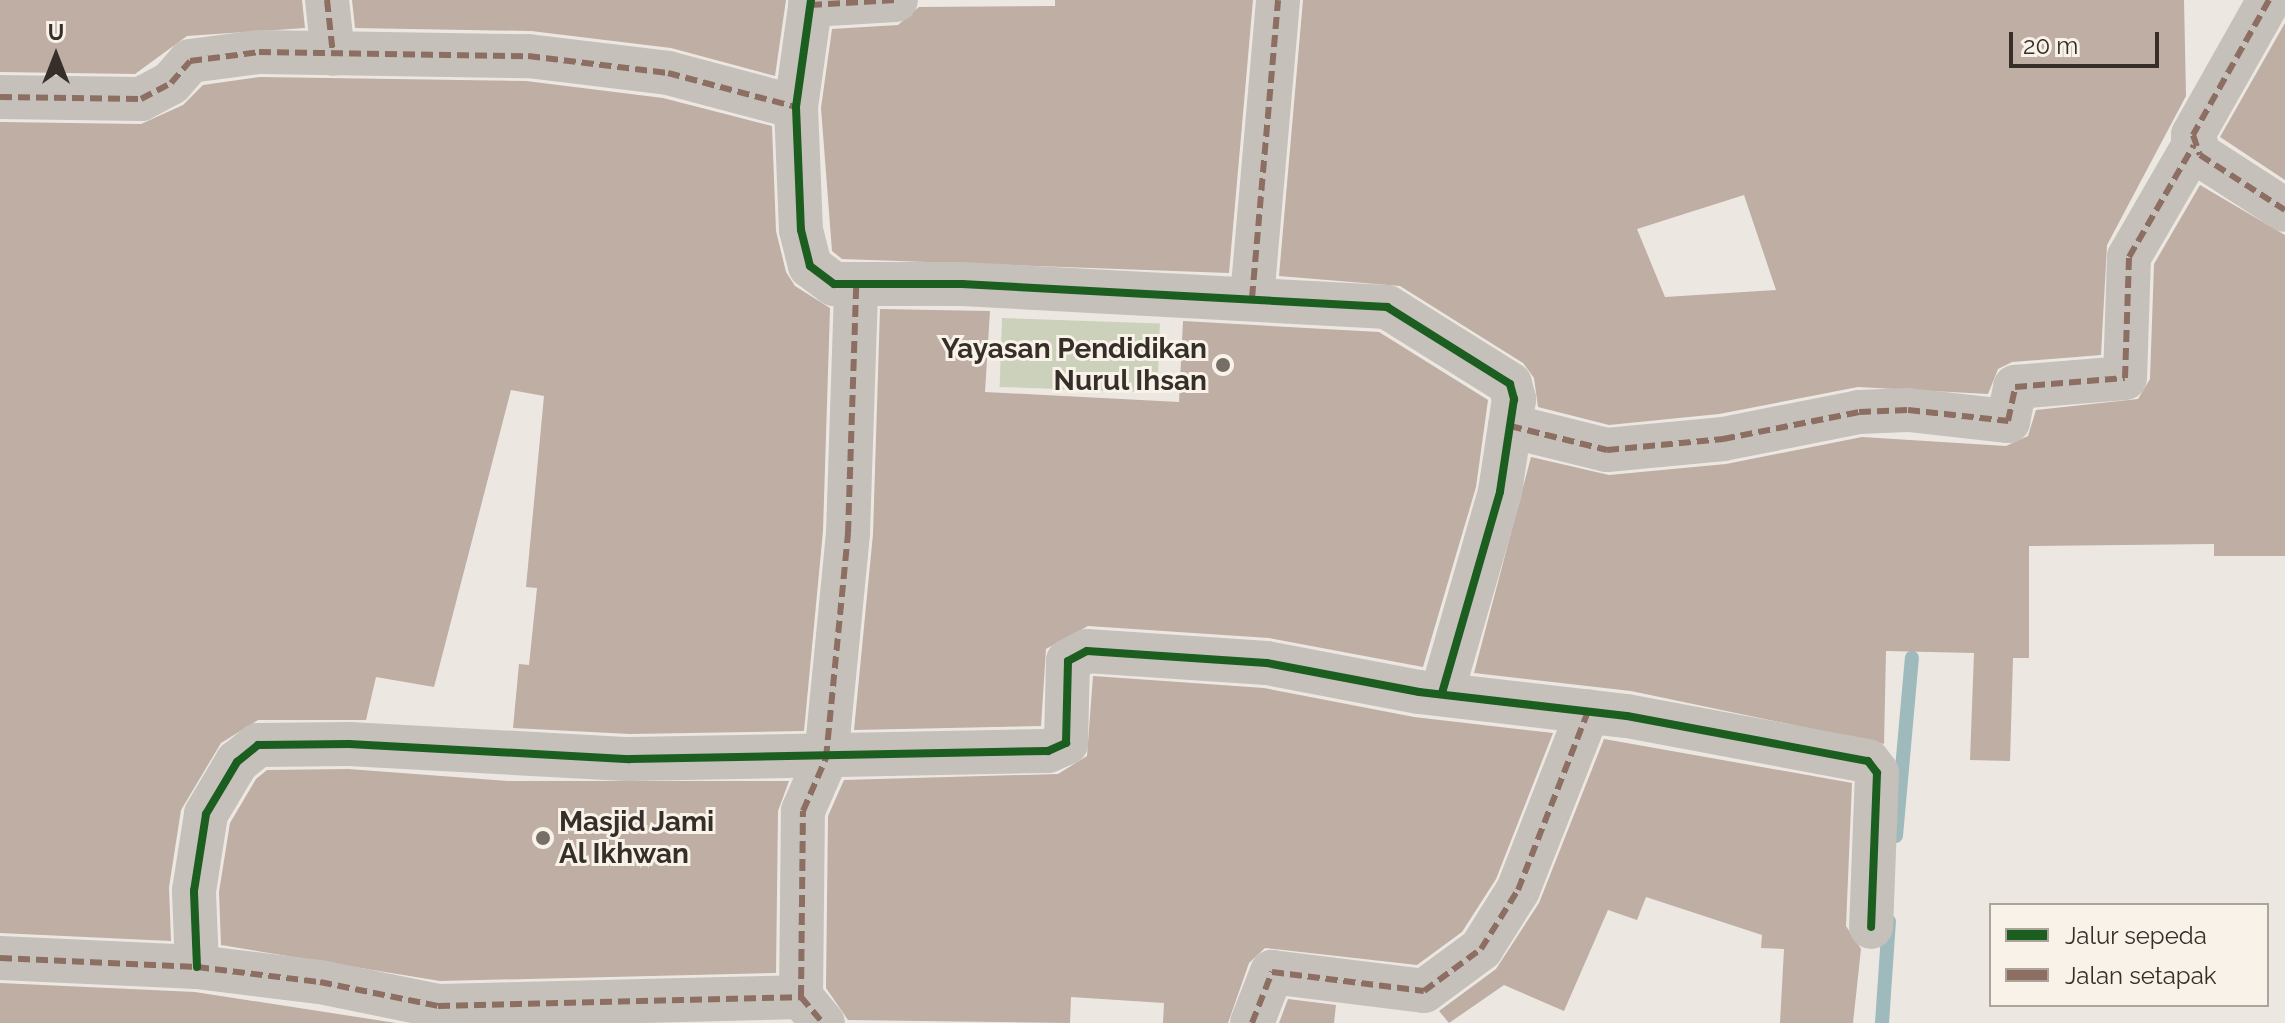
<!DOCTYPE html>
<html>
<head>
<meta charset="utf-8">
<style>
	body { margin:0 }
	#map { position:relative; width:2285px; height:1023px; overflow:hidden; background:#ece8e1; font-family:Raleway,sans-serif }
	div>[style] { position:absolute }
	.green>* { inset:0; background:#ccd1bc; transform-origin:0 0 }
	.stream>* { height:14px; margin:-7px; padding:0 7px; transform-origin:7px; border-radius:7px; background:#9ebabc }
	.building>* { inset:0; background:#beaea4 }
	.street>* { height:44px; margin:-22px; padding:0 22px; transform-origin:22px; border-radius:22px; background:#c5c0ba }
	.quiet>* { height:6px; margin-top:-3px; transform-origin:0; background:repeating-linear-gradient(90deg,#8d6e63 0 12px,transparent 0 18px) }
	.cycleway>* { height:8px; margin:-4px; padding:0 4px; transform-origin:4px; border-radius:4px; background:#1b5e20 }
	.dots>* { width:22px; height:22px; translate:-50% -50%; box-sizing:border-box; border:4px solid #f8f2e9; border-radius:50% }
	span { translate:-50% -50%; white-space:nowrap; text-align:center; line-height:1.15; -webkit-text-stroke:6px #f8f2e9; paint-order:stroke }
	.poi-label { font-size:28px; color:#362e29; font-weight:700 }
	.right { translate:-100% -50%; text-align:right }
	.left { translate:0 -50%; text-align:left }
	.legend { position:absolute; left:1989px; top:903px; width:280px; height:104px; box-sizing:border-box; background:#f8f2e9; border:2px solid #aaa49c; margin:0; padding:10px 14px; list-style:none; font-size:24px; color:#362e29 }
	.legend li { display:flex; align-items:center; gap:16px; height:40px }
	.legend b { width:40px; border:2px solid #aaa49c }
	.north { position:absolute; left:16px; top:16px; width:80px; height:80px; -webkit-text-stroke:6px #f8f2e9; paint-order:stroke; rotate:0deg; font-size:22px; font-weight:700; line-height:32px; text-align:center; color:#362e29 }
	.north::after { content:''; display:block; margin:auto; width:28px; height:36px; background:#362e29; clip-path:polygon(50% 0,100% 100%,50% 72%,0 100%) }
	.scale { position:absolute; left:2009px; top:32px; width:150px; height:36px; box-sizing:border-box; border:4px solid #362e29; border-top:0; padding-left:10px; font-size:24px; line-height:28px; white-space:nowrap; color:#362e29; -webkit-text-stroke:6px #f8f2e9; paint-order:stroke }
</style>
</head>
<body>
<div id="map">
	<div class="green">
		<i style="left:1002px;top:318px;width:158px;height:69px;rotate:2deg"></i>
	</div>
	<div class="stream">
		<i style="left:1896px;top:836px;width:179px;rotate:-84.9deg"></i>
		<i style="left:1882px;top:1023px;width:102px;rotate:-86.1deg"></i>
	</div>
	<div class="building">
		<i style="clip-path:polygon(0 0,302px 0,305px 28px,187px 36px,135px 74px,0 72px)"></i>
		<i style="clip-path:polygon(352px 0,786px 0,775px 76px,671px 48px,531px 31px,355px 28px)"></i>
		<i style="clip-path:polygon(1055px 0,1253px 0,1229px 273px,842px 259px,832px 251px,821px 108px,832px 29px,898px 25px,919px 7px,1055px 6px)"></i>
		<i style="clip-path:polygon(evenodd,1303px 0,2184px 0,2186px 96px,2107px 245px,2101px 355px,2012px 362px,1998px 369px,1988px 394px,1858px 387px,1719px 414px,1609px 425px,1538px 407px,1534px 378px,1523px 363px,1400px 286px,1279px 276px,1303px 0,1744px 195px,1776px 290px,1665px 297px,1637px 229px,1744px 195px)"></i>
		<i style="clip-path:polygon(2285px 23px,2285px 180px,2220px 137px)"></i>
		<i style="clip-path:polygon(260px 77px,526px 81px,663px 98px,772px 126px,776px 231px,786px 272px,795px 286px,830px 308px,823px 531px,804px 731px,630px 734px,513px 728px,519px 664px,529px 665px,537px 588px,526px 587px,544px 396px,511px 390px,434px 687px,376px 677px,366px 720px,258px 720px,221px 743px,181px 810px,169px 887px,171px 941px,0 933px,0 122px,141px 124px,183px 105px,203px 85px)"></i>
		<i style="clip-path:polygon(2200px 185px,2285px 235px,2285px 556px,2214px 556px,2214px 544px,2029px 546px,2029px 658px,2013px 658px,2010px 761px,1970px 760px,1974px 653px,1886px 651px,1884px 744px,1631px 691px,1474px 673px,1531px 457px,1609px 475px,1726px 464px,1862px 437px,2006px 446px,2028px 436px,2036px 410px,2138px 399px,2150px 379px,2154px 264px)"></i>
		<i style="clip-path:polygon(880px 309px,990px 311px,985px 392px,1179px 402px,1183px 321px,1379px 332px,1488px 400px,1476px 487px,1423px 667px,1269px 638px,1088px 626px,1046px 649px,1041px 726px,854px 730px,873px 534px)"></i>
		<i style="clip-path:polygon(1093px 676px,1264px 688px,1414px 717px,1553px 733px,1496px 879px,1462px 932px,1417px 965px,1265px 948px,1249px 963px,1228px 1023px,1163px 1023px,1164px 1003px,1071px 997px,1070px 1023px,848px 1020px,826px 988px,828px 816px,844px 780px,1058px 774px,1087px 756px)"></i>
		<i style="clip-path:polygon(1604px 739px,1852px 783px,1846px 926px,1861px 949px,1853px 1023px,1780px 1023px,1784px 949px,1761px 948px,1762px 935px,1646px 897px,1637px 920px,1608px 910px,1564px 1011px,1504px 985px,1449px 1023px,1439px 1011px,1496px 969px,1539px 903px)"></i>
		<i style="clip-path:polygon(348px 769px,508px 781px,789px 781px,778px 811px,776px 973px,440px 981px,221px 945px,219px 892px,230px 823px,256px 779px,267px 770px)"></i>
		<i style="clip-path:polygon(0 983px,195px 992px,396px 1023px,0 1023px)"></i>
		<i style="clip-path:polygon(1288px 999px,1336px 1005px,1334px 1023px,1279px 1023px)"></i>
	</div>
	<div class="street">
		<i style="left:327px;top:0;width:54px;rotate:83.7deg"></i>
		<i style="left:811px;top:0;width:108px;rotate:98deg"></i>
		<i style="left:796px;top:107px;width:123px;rotate:87.7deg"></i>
		<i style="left:801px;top:230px;width:37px;rotate:76deg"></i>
		<i style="left:810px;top:266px;width:30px;rotate:37deg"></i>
		<i style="left:834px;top:284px;width:128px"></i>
		<i style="left:962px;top:284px;width:426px;rotate:3.1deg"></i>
		<i style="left:1387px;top:307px;width:145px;rotate:32deg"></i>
		<i style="left:1510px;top:384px;width:16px;rotate:75deg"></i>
		<i style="left:1514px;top:399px;width:94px;rotate:98.6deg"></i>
		<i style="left:1500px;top:492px;width:209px;rotate:106.1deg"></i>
		<i style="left:2269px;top:0;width:155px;rotate:119.4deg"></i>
		<i style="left:2193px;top:135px;width:21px;rotate:71deg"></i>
		<i style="left:2200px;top:155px;width:101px;rotate:32.9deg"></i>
		<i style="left:810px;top:5px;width:86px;rotate:-3.3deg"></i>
		<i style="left:0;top:97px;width:141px;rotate:0.8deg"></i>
		<i style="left:141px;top:99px;width:34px;rotate:-28deg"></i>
		<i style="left:171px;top:83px;width:29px;rotate:-49deg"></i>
		<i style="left:190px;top:61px;width:70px;rotate:-7.4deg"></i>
		<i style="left:259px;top:52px;width:269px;rotate:0.9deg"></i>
		<i style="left:528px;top:56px;width:141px;rotate:6.9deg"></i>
		<i style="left:668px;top:73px;width:132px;rotate:14.9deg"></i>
		<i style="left:1252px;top:298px;width:299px;rotate:-85deg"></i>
		<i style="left:1510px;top:426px;width:100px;rotate:13.9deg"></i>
		<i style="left:1607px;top:450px;width:117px;rotate:-5.4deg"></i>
		<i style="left:1723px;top:439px;width:139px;rotate:-11.2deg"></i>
		<i style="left:1859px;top:412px;width:49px;rotate:-2.3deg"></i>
		<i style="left:1908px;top:410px;width:101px;rotate:6.3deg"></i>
		<i style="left:2008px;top:421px;width:35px;rotate:-78deg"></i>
		<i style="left:2015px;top:387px;width:110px;rotate:-4.7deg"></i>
		<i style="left:2125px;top:378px;width:121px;rotate:-88.1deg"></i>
		<i style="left:2129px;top:257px;width:129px;rotate:-59.9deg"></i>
		<i style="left:0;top:958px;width:197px;rotate:2.6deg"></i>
		<i style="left:197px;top:967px;width:124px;rotate:7deg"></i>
		<i style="left:320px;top:982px;width:120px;rotate:11.5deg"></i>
		<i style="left:438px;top:1006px;width:363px;rotate:-1.4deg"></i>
		<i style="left:801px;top:997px;width:34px;rotate:50deg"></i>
		<i style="left:197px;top:967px;width:76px;rotate:-92.3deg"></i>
		<i style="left:194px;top:891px;width:78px;rotate:-81.1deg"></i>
		<i style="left:206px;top:814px;width:61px;rotate:-59.2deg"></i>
		<i style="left:237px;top:762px;width:27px;rotate:-39deg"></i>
		<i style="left:258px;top:745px;width:91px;rotate:-0.6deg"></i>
		<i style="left:349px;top:744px;width:281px;rotate:3.1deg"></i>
		<i style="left:630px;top:759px;width:418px;rotate:-1.1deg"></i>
		<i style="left:1048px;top:751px;width:20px;rotate:-24deg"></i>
		<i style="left:1066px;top:743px;width:82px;rotate:-88.6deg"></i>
		<i style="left:1068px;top:661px;width:21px;rotate:-28deg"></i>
		<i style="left:1087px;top:651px;width:180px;rotate:3.8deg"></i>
		<i style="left:1267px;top:663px;width:155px;rotate:10.8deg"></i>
		<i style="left:1419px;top:692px;width:209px;rotate:6.6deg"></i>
		<i style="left:1627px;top:716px;width:245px;rotate:10.6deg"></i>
		<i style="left:1868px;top:761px;width:15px;rotate:53deg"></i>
		<i style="left:1877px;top:773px;width:154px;rotate:92.2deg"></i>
		<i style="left:801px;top:997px;width:186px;rotate:-89.4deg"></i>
		<i style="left:803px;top:811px;width:58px;rotate:-66.5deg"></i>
		<i style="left:826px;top:758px;width:226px;rotate:-84.4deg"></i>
		<i style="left:848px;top:533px;width:247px;rotate:-88.1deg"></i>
		<i style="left:1252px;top:1023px;width:55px;rotate:-68.6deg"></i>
		<i style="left:1272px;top:972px;width:153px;rotate:7.1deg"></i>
		<i style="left:1424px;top:991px;width:71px;rotate:-36.4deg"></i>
		<i style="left:1481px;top:949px;width:70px;rotate:-57.9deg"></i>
		<i style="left:1518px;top:890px;width:192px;rotate:-68.6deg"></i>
	</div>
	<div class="quiet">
		<i style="left:327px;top:0;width:54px;rotate:83.7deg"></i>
		<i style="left:2269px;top:0;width:155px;rotate:119.4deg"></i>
		<i style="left:2193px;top:135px;width:21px;rotate:71deg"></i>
		<i style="left:2200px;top:155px;width:101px;rotate:32.9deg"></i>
		<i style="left:810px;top:5px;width:86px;rotate:-3.3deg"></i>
		<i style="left:0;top:97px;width:141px;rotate:0.8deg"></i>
		<i style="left:141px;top:99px;width:34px;rotate:-28deg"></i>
		<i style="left:171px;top:83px;width:29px;rotate:-49deg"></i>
		<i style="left:190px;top:61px;width:70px;rotate:-7.4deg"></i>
		<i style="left:259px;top:52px;width:269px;rotate:0.9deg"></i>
		<i style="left:528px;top:56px;width:141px;rotate:6.9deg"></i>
		<i style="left:668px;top:73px;width:132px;rotate:14.9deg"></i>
		<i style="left:1252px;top:298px;width:299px;rotate:-85deg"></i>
		<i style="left:1510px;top:426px;width:100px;rotate:13.9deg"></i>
		<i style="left:1607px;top:450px;width:117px;rotate:-5.4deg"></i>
		<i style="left:1723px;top:439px;width:139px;rotate:-11.2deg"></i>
		<i style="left:1859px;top:412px;width:49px;rotate:-2.3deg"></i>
		<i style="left:1908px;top:410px;width:101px;rotate:6.3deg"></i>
		<i style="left:2008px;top:421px;width:35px;rotate:-78deg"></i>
		<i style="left:2015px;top:387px;width:110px;rotate:-4.7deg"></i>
		<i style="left:2125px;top:378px;width:121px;rotate:-88.1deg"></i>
		<i style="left:2129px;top:257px;width:129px;rotate:-59.9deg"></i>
		<i style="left:0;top:958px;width:197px;rotate:2.6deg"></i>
		<i style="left:197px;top:967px;width:124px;rotate:7deg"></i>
		<i style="left:320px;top:982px;width:120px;rotate:11.5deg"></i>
		<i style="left:438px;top:1006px;width:363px;rotate:-1.4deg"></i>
		<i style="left:801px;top:997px;width:34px;rotate:50deg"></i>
		<i style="left:801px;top:997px;width:186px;rotate:-89.4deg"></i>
		<i style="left:803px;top:811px;width:58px;rotate:-66.5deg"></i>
		<i style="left:826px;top:758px;width:226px;rotate:-84.4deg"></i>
		<i style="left:848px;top:533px;width:247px;rotate:-88.1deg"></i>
		<i style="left:1252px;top:1023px;width:55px;rotate:-68.6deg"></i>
		<i style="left:1272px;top:972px;width:153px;rotate:7.1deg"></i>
		<i style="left:1424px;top:991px;width:71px;rotate:-36.4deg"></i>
		<i style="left:1481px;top:949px;width:70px;rotate:-57.9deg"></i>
		<i style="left:1518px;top:890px;width:192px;rotate:-68.6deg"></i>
	</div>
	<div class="cycleway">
		<i style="left:811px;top:0;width:108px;rotate:98deg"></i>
		<i style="left:796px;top:107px;width:123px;rotate:87.7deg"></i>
		<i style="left:801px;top:230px;width:37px;rotate:76deg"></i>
		<i style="left:810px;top:266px;width:30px;rotate:37deg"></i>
		<i style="left:834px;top:284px;width:128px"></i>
		<i style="left:962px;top:284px;width:426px;rotate:3.1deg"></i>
		<i style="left:1387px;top:307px;width:145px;rotate:32deg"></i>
		<i style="left:1510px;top:384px;width:16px;rotate:75deg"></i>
		<i style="left:1514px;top:399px;width:94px;rotate:98.6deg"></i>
		<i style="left:1500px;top:492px;width:209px;rotate:106.1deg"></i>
		<i style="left:197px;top:967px;width:76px;rotate:-92.3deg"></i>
		<i style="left:194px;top:891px;width:78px;rotate:-81.1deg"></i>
		<i style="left:206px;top:814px;width:61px;rotate:-59.2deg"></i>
		<i style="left:237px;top:762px;width:27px;rotate:-39deg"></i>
		<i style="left:258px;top:745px;width:91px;rotate:-0.6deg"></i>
		<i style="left:349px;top:744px;width:281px;rotate:3.1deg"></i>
		<i style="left:630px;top:759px;width:418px;rotate:-1.1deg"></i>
		<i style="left:1048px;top:751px;width:20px;rotate:-24deg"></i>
		<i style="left:1066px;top:743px;width:82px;rotate:-88.6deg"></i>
		<i style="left:1068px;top:661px;width:21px;rotate:-28deg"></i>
		<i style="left:1087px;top:651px;width:180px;rotate:3.8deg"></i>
		<i style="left:1267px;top:663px;width:155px;rotate:10.8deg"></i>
		<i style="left:1419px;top:692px;width:209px;rotate:6.6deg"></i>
		<i style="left:1627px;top:716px;width:245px;rotate:10.6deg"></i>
		<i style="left:1868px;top:761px;width:15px;rotate:53deg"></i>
		<i style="left:1877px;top:773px;width:154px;rotate:92.2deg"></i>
	</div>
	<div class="dots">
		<i style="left:1223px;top:365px;background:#766f69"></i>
		<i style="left:543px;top:838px;background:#766f69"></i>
	</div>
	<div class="poi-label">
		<span class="right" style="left:1207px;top:365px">Yayasan Pendidikan<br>Nurul Ihsan</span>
		<span class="left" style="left:559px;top:838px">Masjid Jami<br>Al Ikhwan</span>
	</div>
	<ul class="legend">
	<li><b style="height:10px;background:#1b5e20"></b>Jalur sepeda</li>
	<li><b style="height:10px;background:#8d6e63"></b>Jalan setapak</li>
	</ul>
	<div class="north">U</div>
	<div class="scale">20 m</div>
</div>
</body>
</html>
